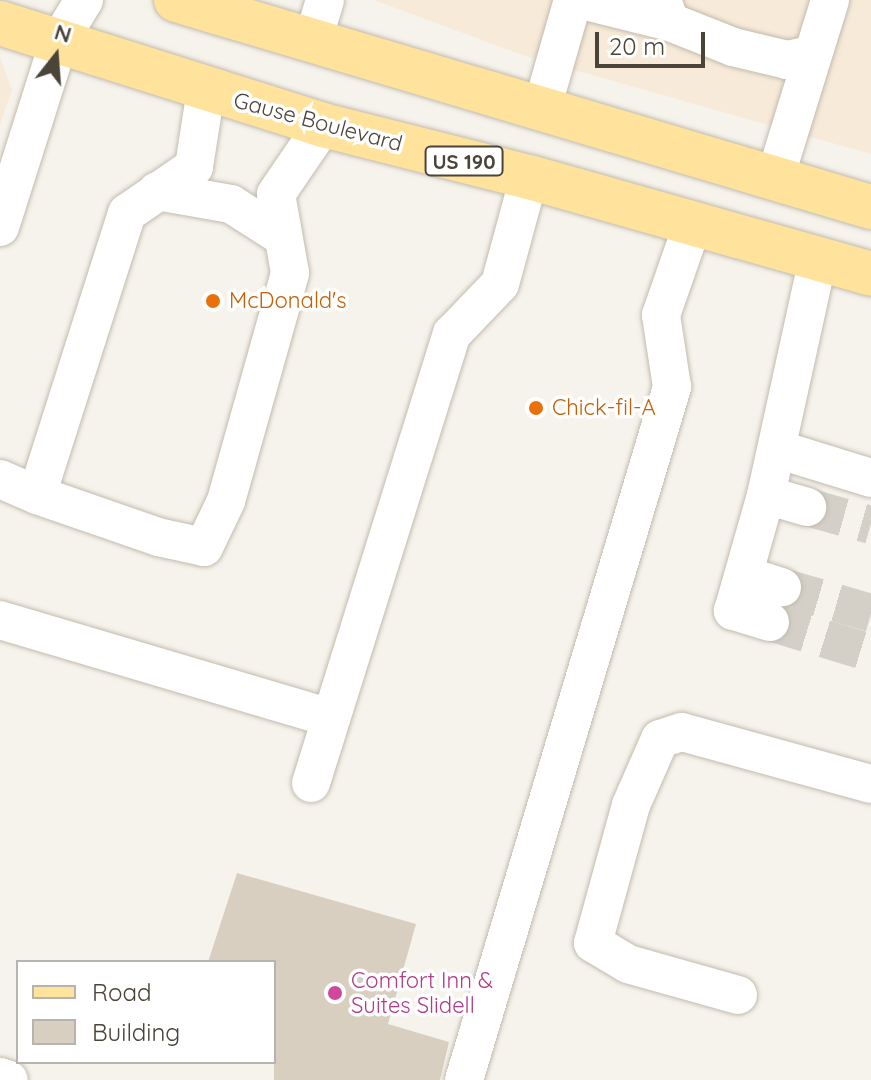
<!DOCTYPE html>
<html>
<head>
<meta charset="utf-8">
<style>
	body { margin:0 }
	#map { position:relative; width:871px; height:1080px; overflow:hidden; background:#f6f3ec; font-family:Quicksand,sans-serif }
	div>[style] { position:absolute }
	.commercial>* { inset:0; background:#f7ead8 }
	.building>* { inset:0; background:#d8cfc1 }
	.minor-tunnel>* { height:38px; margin-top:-19px; transform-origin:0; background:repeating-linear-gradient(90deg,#d4d0c8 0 38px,transparent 0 57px) }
	.roads { filter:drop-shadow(0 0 2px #c2bbae) drop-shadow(0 0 2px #c2bbae) }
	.minor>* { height:38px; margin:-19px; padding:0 19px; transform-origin:19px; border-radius:19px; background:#fff }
	.major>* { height:44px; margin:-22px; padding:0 22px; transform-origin:22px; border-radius:22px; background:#ffe39c }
	.dots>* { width:22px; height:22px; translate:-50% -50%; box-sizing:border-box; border:4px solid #fff; border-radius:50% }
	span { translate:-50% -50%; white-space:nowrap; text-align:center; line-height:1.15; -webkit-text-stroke:7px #fff; paint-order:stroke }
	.shield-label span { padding:2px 6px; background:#fff; border:2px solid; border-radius:6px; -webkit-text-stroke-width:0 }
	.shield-label { font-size:20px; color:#4b4439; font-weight:700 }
	.street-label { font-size:22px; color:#4b4439 }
	.food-label { font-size:22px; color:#c56008 }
	.left { translate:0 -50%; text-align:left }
	.hotel-label { font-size:22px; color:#b23c85 }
	.legend { position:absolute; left:16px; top:960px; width:260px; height:104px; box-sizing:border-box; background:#fff; border:2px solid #b7b4b0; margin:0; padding:10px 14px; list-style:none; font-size:24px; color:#4b4439 }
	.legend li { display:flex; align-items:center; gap:16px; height:40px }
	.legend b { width:40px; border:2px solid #b7b4b0 }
	.north { position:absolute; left:16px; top:16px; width:80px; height:80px; -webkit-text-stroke:6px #fff; paint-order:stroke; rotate:17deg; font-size:22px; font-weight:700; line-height:32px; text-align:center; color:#4b4439 }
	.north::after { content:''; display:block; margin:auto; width:28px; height:36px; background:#4b4439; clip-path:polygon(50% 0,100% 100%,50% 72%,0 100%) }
	.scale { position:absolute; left:595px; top:32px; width:110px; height:36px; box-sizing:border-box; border:4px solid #4b4439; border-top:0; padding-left:10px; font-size:24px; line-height:28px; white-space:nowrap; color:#4b4439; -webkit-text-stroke:6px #fff; paint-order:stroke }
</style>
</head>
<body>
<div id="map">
	<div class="commercial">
		<i style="clip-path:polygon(374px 0,871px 0,871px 154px,525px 56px)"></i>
		<i style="clip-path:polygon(0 58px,12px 90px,0 125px)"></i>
	</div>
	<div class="building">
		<i style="clip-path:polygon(237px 873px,416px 924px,388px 1024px,449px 1042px,440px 1080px,274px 1080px,274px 962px,208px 962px)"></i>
	</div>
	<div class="minor-tunnel">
		<i style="left:807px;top:507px;width:66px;rotate:15.7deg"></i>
		<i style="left:782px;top:587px;width:93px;rotate:16.3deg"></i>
		<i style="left:770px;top:622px;width:106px;rotate:17.1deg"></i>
	</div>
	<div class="roads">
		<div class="minor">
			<i style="left:582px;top:0;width:91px;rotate:14deg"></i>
			<i style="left:662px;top:0;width:23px;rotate:70deg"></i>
			<i style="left:670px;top:22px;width:68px;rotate:21.6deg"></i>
			<i style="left:733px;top:47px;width:56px;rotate:13.5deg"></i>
			<i style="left:787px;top:60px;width:19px;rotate:-12deg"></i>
			<i style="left:806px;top:56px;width:11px;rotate:-38deg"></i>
			<i style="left:313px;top:40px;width:42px;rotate:-73.3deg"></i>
			<i style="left:206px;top:90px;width:78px;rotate:98.9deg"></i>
			<i style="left:194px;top:167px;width:81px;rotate:145.5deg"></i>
			<i style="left:127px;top:213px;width:296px;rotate:107.7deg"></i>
			<i style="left:37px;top:495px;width:128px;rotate:19.1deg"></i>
			<i style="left:158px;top:537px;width:47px;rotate:12.3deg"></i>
			<i style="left:204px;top:547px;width:51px;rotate:-64.4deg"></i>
			<i style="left:226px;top:501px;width:237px;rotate:-74.3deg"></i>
			<i style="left:290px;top:273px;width:80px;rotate:-100deg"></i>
			<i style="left:276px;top:194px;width:83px;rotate:-55.7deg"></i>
			<i style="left:542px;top:108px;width:112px;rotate:-74deg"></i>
			<i style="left:775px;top:178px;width:186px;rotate:-72.8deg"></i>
			<i style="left:157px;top:191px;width:75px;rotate:10deg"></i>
			<i style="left:231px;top:204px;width:62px;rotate:32.4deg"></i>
			<i style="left:0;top:227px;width:195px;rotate:-72.4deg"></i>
			<i style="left:59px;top:41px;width:48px;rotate:-58.6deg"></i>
			<i style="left:777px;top:449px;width:98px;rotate:17.1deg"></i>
			<i style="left:0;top:479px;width:40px;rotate:23.4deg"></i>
			<i style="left:766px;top:495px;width:43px;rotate:16.3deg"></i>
			<i style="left:744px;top:575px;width:40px;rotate:18deg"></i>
			<i style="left:0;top:620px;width:345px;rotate:16.5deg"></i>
			<i style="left:770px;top:622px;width:39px;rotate:-163deg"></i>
			<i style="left:733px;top:611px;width:121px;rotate:-74.1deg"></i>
			<i style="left:766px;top:495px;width:242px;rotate:-77.6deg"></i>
			<i style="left:311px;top:783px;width:471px;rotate:-72.6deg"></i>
			<i style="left:452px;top:334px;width:69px;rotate:-46.2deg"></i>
			<i style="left:500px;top:284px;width:111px;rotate:-74.8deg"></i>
			<i style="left:738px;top:995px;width:114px;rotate:-164.3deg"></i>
			<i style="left:628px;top:964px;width:41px;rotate:-149deg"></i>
			<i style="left:593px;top:943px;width:143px;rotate:-74.6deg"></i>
			<i style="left:631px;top:805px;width:72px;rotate:-66.3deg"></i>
			<i style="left:660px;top:739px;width:23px;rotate:-18deg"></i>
			<i style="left:682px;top:732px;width:196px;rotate:15.4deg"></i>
			<i style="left:0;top:1077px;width:9px;rotate:18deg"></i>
			<i style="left:464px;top:1080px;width:724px;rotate:-73.29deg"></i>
			<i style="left:672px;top:387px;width:73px;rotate:-98.7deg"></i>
			<i style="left:661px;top:315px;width:97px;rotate:-70.8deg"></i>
		</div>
		<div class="major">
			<i style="left:176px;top:0;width:725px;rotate:16.59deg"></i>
			<i style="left:0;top:23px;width:339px;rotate:17.5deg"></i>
			<i style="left:323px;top:125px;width:212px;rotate:14.2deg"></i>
			<i style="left:529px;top:177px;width:355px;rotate:15.8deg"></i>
		</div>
	</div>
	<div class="dots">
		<i style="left:213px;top:301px;background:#e8710a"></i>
		<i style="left:536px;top:408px;background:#e8710a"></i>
		<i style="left:335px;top:993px;background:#d1479c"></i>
	</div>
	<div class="shield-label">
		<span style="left:464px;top:161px">US 190</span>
	</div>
	<div class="street-label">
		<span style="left:318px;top:122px;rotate:15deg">Gause Boulevard</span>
	</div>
	<div class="food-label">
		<span class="left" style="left:229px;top:301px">McDonald's</span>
		<span class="left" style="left:552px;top:408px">Chick-fil-A</span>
	</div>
	<div class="hotel-label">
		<span class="left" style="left:351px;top:993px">Comfort Inn &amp;<br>Suites Slidell</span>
	</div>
	<ul class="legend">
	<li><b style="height:10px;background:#ffe39c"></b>Road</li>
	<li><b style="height:22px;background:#d8cfc1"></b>Building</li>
	</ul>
	<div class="north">N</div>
	<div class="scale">20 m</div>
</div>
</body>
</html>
